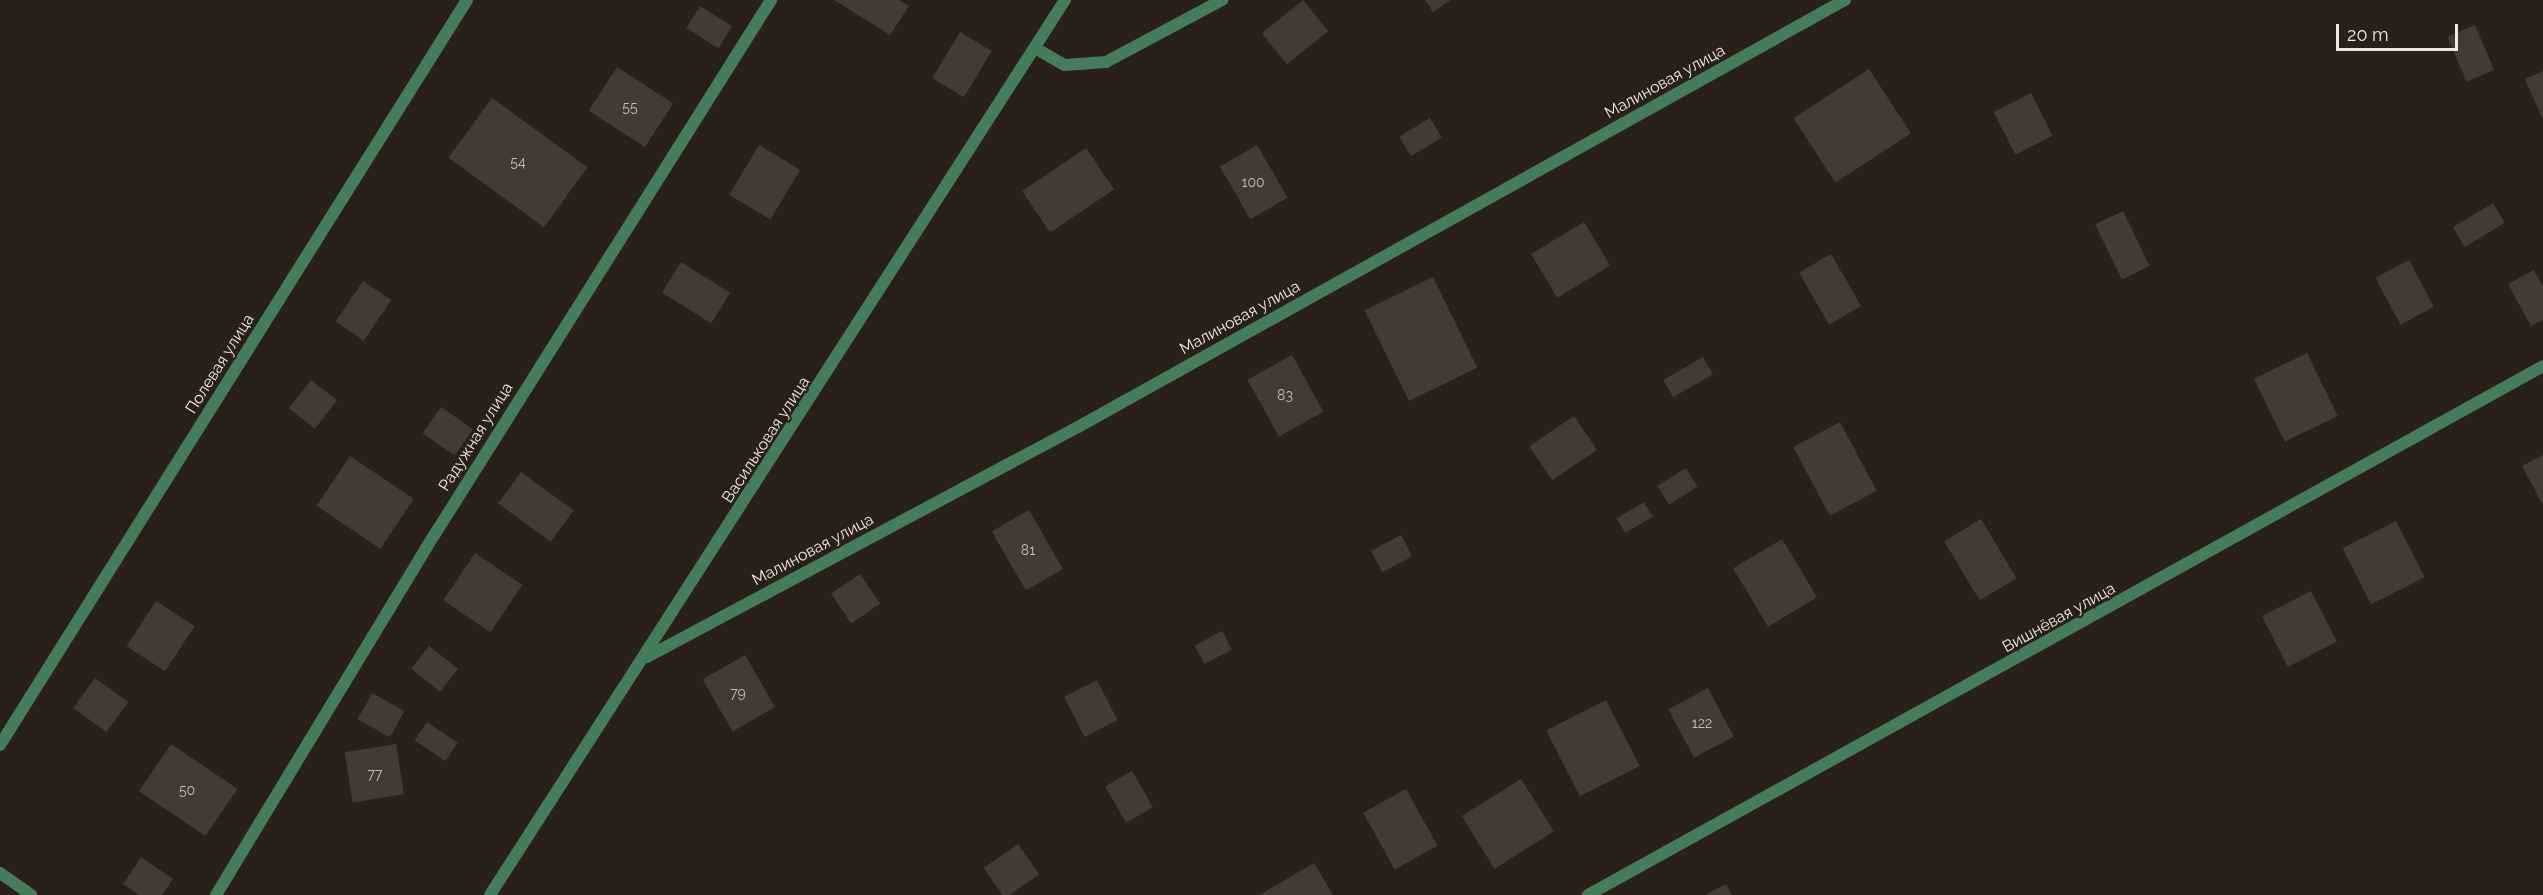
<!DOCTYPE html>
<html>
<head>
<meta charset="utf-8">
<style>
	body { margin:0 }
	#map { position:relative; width:2543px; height:895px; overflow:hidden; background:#292018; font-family:Raleway,sans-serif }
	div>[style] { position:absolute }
	.building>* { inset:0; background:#443a31; transform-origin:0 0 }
	.street>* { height:12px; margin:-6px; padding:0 6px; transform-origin:6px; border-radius:6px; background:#457c5c }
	span { translate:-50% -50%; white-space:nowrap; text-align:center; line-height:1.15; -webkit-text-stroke:4.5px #292018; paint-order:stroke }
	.number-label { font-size:14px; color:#c4bcb6 }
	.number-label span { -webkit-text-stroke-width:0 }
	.street-label { font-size:16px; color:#efe8e2 }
	.scale { position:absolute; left:2336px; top:24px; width:122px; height:27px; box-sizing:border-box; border:3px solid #efe8e2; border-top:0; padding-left:8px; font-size:18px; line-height:21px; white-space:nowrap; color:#efe8e2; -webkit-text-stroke:4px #292018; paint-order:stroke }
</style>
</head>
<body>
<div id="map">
	<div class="building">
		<i style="clip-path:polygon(834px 0,899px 0,909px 6px,890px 35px)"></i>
		<i style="left:1303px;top:0;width:40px;height:53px;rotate:51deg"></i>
		<i style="clip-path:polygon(1425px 0,1451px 0,1433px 12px)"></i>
		<i style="left:700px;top:6px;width:38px;height:26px;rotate:32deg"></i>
		<i style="left:2475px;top:25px;width:49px;height:30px;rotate:67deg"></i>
		<i style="left:960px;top:32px;width:37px;height:54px;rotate:31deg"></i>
		<i style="left:617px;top:67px;width:67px;height:52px;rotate:33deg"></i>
		<i style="left:1869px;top:69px;width:77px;height:90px;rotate:57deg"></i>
		<i style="clip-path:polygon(2543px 71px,2543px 120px,2525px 79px)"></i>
		<i style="left:2031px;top:93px;width:48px;height:42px;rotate:63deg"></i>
		<i style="left:492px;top:98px;width:118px;height:74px;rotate:36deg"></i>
		<i style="left:1430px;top:118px;width:23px;height:36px;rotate:59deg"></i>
		<i style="left:759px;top:145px;width:48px;height:58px;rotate:31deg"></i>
		<i style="left:1257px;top:145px;width:61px;height:43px;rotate:60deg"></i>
		<i style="left:1086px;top:148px;width:50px;height:77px;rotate:56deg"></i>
		<i style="left:2493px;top:203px;width:23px;height:47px;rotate:59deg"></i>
		<i style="left:2123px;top:211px;width:61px;height:31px;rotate:64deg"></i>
		<i style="left:1584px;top:222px;width:51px;height:62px;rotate:59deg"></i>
		<i style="left:1831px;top:254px;width:60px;height:37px;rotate:60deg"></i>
		<i style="left:2409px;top:260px;width:53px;height:38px;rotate:62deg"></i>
		<i style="left:681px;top:262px;width:58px;height:36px;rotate:32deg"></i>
		<i style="clip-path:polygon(2534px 270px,2543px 287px,2543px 320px,2531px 326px,2508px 284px)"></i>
		<i style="left:1433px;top:277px;width:101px;height:76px;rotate:64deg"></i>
		<i style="left:363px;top:281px;width:34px;height:49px;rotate:34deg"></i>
		<i style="left:2307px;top:353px;width:70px;height:59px;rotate:64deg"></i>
		<i style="left:1292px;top:355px;width:65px;height:51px;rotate:61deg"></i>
		<i style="left:1703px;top:357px;width:20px;height:46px;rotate:60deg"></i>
		<i style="left:311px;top:380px;width:33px;height:36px;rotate:38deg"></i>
		<i style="left:441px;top:407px;width:39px;height:32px;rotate:35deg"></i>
		<i style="left:1574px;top:416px;width:41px;height:54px;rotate:56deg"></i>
		<i style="left:1840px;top:422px;width:78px;height:53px;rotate:62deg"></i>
		<i style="clip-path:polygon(2543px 455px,2543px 505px,2522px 466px)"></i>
		<i style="left:350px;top:456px;width:77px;height:60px;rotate:34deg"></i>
		<i style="left:1686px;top:468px;width:22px;height:34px;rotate:58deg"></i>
		<i style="left:521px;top:472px;width:65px;height:39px;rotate:36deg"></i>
		<i style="left:1644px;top:502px;width:17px;height:32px;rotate:59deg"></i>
		<i style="left:1029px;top:510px;width:68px;height:43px;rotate:60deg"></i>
		<i style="left:1981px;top:519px;width:69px;height:43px;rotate:59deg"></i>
		<i style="left:2396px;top:521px;width:63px;height:60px;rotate:63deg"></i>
		<i style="left:1401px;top:535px;width:24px;height:34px;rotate:62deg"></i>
		<i style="left:1782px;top:539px;width:68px;height:57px;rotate:59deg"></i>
		<i style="left:475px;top:553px;width:57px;height:57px;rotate:34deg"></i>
		<i style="left:860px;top:574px;width:36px;height:35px;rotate:56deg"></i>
		<i style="left:2311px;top:591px;width:57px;height:55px;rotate:63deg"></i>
		<i style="left:156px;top:601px;width:46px;height:54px;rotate:33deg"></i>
		<i style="left:1222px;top:631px;width:21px;height:31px;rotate:62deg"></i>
		<i style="left:429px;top:646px;width:37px;height:29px;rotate:38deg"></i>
		<i style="left:745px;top:655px;width:60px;height:49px;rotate:60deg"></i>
		<i style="left:95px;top:678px;width:41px;height:37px;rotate:36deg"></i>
		<i style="left:1097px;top:680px;width:45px;height:37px;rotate:63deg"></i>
		<i style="left:1708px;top:688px;width:55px;height:45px;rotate:62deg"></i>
		<i style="left:372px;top:693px;width:37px;height:30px;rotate:29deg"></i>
		<i style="left:1606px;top:700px;width:74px;height:67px;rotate:63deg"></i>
		<i style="left:427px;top:722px;width:37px;height:22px;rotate:34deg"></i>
		<i style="left:171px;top:744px;width:80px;height:57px;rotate:34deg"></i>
		<i style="left:396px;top:744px;width:51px;height:52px;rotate:81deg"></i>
		<i style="left:1132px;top:771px;width:42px;height:31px;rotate:60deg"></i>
		<i style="left:1521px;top:779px;width:62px;height:70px;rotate:58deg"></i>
		<i style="left:1406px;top:789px;width:65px;height:49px;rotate:61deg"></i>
		<i style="left:1018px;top:844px;width:37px;height:42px;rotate:55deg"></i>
		<i style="clip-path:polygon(141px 857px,173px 879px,162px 895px,139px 895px,123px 884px)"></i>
		<i style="clip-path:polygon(1314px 863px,1333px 895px,1259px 895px)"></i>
		<i style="clip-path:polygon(1726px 884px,1732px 895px,1705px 895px)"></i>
	</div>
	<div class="street">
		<i style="left:1035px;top:48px;width:34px;rotate:30deg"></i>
		<i style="left:1065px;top:65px;width:41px;rotate:-4.2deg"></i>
		<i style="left:1106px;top:62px;width:132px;rotate:-28.1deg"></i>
		<i style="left:647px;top:657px;width:489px;rotate:-28.1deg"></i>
		<i style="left:1078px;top:427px;width:878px;rotate:-29.11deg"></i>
		<i style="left:0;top:745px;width:879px;rotate:-57.92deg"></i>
		<i style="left:0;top:873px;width:38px;rotate:35deg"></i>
		<i style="left:216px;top:895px;width:422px;rotate:-58.8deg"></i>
		<i style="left:435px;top:534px;width:631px;rotate:-57.82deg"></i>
		<i style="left:490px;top:895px;width:1064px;rotate:-57.28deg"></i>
		<i style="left:1588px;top:895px;width:1092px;rotate:-28.98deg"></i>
	</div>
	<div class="number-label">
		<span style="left:630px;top:107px">55</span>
		<span style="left:518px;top:162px">54</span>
		<span style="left:1253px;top:182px">100</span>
		<span style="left:1285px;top:395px">83</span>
		<span style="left:1028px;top:550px">81</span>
		<span style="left:738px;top:693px">79</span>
		<span style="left:1702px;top:723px">122</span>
		<span style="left:375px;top:774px">77</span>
		<span style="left:187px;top:790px">50</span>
	</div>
	<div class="street-label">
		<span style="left:1665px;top:82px;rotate:-29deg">Малиновая улица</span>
		<span style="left:1240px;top:318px;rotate:-29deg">Малиновая улица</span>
		<span style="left:220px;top:364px;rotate:-58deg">Полевая улица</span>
		<span style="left:476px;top:437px;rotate:-58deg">Радужная улица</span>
		<span style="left:766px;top:440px;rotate:-57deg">Васильковая улица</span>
		<span style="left:813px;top:550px;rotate:-28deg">Малиновая улица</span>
		<span style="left:2059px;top:618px;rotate:-29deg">Вишнёвая улица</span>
	</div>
	<div class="scale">20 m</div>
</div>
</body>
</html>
